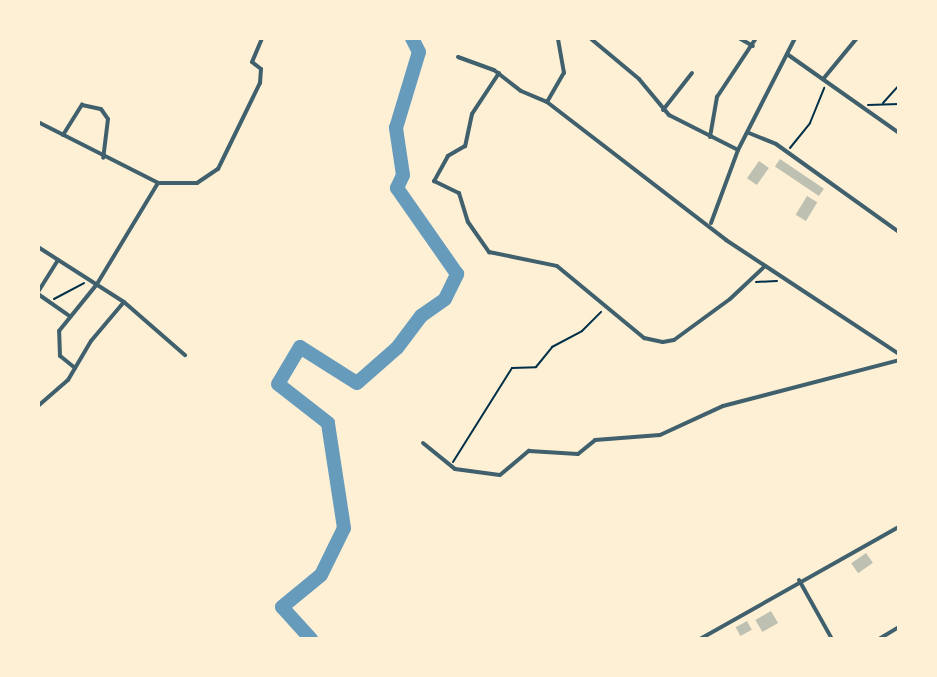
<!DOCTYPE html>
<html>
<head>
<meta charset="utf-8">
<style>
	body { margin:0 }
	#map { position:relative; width:937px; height:677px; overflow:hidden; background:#fdf0d5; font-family:Overpass,sans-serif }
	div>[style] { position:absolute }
	.river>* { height:14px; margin:-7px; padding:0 7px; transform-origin:7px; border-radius:7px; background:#669bbc }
	.building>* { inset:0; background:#bec0b2; transform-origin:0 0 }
	.path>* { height:2px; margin:-1px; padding:0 1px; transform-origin:1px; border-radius:1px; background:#003049 }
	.minor>* { height:4px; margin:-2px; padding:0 2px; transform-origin:2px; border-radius:2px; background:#3f606c }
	span { translate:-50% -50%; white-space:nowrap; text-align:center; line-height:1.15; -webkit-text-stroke:8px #fdf0d5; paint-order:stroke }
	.frame { position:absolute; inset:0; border:40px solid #fdf0d5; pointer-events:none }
</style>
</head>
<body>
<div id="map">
	<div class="river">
		<i style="left:311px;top:639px;width:43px;rotate:-132.2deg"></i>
		<i style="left:282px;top:607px;width:50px;rotate:-39.4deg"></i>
		<i style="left:321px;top:575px;width:52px;rotate:-63.9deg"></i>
		<i style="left:344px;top:528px;width:106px;rotate:-98.7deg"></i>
		<i style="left:328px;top:423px;width:63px;rotate:-142deg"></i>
		<i style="left:278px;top:384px;width:43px;rotate:-59.3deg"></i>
		<i style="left:300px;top:347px;width:67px;rotate:32.3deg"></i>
		<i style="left:357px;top:383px;width:53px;rotate:-41.2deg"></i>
		<i style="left:397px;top:348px;width:40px;rotate:-53deg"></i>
		<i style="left:421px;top:316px;width:29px;rotate:-35deg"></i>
		<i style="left:445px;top:299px;width:28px;rotate:-64deg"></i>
		<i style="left:457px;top:274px;width:105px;rotate:-124.9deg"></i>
		<i style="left:397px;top:188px;width:14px;rotate:-65deg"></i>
		<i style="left:403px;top:175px;width:48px;rotate:-98.5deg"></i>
		<i style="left:396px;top:128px;width:79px;rotate:-73.2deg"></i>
		<i style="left:419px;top:52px;width:16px;rotate:-117deg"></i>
	</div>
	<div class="building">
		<i style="left:780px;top:159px;width:53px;height:9px;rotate:34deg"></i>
		<i style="left:759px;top:161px;width:12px;height:21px;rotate:35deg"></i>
		<i style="left:807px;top:196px;width:12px;height:22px;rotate:31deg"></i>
		<i style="left:866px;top:553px;width:12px;height:18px;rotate:55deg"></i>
		<i style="left:771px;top:611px;width:14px;height:18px;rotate:60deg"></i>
		<i style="left:747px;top:621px;width:10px;height:13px;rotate:61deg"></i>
	</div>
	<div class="path">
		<i style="left:883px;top:103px;width:24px;rotate:-48deg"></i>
		<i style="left:868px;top:105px;width:31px;rotate:-2deg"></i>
		<i style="left:790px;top:148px;width:32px;rotate:-51deg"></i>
		<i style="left:810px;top:123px;width:38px;rotate:-68deg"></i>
		<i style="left:756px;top:282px;width:21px;rotate:-3deg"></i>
		<i style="left:54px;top:299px;width:34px;rotate:-28deg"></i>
		<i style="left:453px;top:462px;width:111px;rotate:-57.9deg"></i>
		<i style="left:512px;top:368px;width:24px;rotate:-2deg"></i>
		<i style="left:536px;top:367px;width:26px;rotate:-51deg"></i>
		<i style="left:552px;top:347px;width:34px;rotate:-28deg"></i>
		<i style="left:582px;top:331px;width:27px;rotate:-45deg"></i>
	</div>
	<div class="minor">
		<i style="left:590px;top:38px;width:64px;rotate:39.9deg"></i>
		<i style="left:639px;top:79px;width:47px;rotate:50.2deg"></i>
		<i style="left:669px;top:115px;width:77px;rotate:26.9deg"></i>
		<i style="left:739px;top:38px;width:16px;rotate:30deg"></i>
		<i style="left:787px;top:54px;width:137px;rotate:35.2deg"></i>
		<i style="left:458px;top:57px;width:38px;rotate:20deg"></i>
		<i style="left:494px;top:70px;width:34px;rotate:38deg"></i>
		<i style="left:521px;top:91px;width:28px;rotate:23deg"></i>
		<i style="left:547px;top:102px;width:226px;rotate:37.6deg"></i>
		<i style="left:726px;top:240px;width:207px;rotate:33.4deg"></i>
		<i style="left:499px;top:73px;width:49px;rotate:123.4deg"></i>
		<i style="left:472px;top:114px;width:33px;rotate:102deg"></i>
		<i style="left:465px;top:146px;width:20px;rotate:150deg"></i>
		<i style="left:448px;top:156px;width:29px;rotate:119deg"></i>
		<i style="left:434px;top:181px;width:28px;rotate:26deg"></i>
		<i style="left:459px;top:193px;width:30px;rotate:73deg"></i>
		<i style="left:468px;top:222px;width:37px;rotate:55deg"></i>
		<i style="left:489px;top:252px;width:69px;rotate:11.6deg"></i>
		<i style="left:557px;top:266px;width:113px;rotate:39.6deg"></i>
		<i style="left:644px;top:338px;width:19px;rotate:12deg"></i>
		<i style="left:663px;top:342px;width:11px;rotate:-10deg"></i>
		<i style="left:674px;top:340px;width:69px;rotate:-36.2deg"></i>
		<i style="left:730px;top:299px;width:48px;rotate:-43.3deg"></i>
		<i style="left:824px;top:78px;width:52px;rotate:-50.5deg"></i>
		<i style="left:547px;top:102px;width:34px;rotate:-60deg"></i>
		<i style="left:564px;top:73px;width:36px;rotate:-100deg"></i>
		<i style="left:663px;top:110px;width:47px;rotate:-51.9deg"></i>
		<i style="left:38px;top:122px;width:135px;rotate:26.9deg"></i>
		<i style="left:158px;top:183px;width:39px"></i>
		<i style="left:197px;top:183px;width:25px;rotate:-34deg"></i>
		<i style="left:218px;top:169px;width:96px;rotate:-64deg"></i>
		<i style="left:260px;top:83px;width:14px;rotate:-86deg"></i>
		<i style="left:261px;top:69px;width:11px;rotate:-142deg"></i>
		<i style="left:252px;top:62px;width:26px;rotate:-67deg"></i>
		<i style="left:749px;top:133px;width:29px;rotate:22deg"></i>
		<i style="left:776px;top:144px;width:151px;rotate:35.6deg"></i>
		<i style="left:63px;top:135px;width:36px;rotate:-58deg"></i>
		<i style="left:82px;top:105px;width:19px;rotate:12deg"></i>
		<i style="left:101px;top:109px;width:12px;rotate:55deg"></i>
		<i style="left:108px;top:119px;width:39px;rotate:97deg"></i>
		<i style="left:710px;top:137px;width:41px;rotate:-80.1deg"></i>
		<i style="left:717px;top:97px;width:71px;rotate:-56.5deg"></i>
		<i style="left:711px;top:223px;width:78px;rotate:-69.7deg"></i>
		<i style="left:738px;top:150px;width:126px;rotate:-63deg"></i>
		<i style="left:38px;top:247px;width:102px;rotate:32.6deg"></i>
		<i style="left:124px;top:302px;width:81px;rotate:41deg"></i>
		<i style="left:38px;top:292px;width:38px;rotate:-58deg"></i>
		<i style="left:38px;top:294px;width:37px;rotate:35deg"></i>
		<i style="left:75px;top:368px;width:19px;rotate:-141deg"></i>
		<i style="left:60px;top:356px;width:25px;rotate:-92deg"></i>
		<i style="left:59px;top:331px;width:60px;rotate:-51deg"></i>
		<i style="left:97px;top:284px;width:118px;rotate:-58.9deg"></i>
		<i style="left:38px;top:406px;width:40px;rotate:-41deg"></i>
		<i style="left:68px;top:380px;width:45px;rotate:-59.5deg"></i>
		<i style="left:91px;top:341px;width:51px;rotate:-49.8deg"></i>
		<i style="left:423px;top:443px;width:41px;rotate:39.1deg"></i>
		<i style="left:455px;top:469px;width:45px;rotate:7.6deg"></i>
		<i style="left:500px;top:475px;width:38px;rotate:-40deg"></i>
		<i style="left:529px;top:451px;width:49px;rotate:3.5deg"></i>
		<i style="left:578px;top:454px;width:22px;rotate:-39deg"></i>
		<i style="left:595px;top:440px;width:65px;rotate:-4.4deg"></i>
		<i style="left:660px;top:435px;width:69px;rotate:-24.7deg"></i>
		<i style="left:723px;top:406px;width:182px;rotate:-14.6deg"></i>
		<i style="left:799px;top:580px;width:68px;rotate:60.8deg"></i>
		<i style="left:700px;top:639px;width:228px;rotate:-29.4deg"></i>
		<i style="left:879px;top:639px;width:23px;rotate:-31deg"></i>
	</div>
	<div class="frame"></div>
</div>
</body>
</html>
